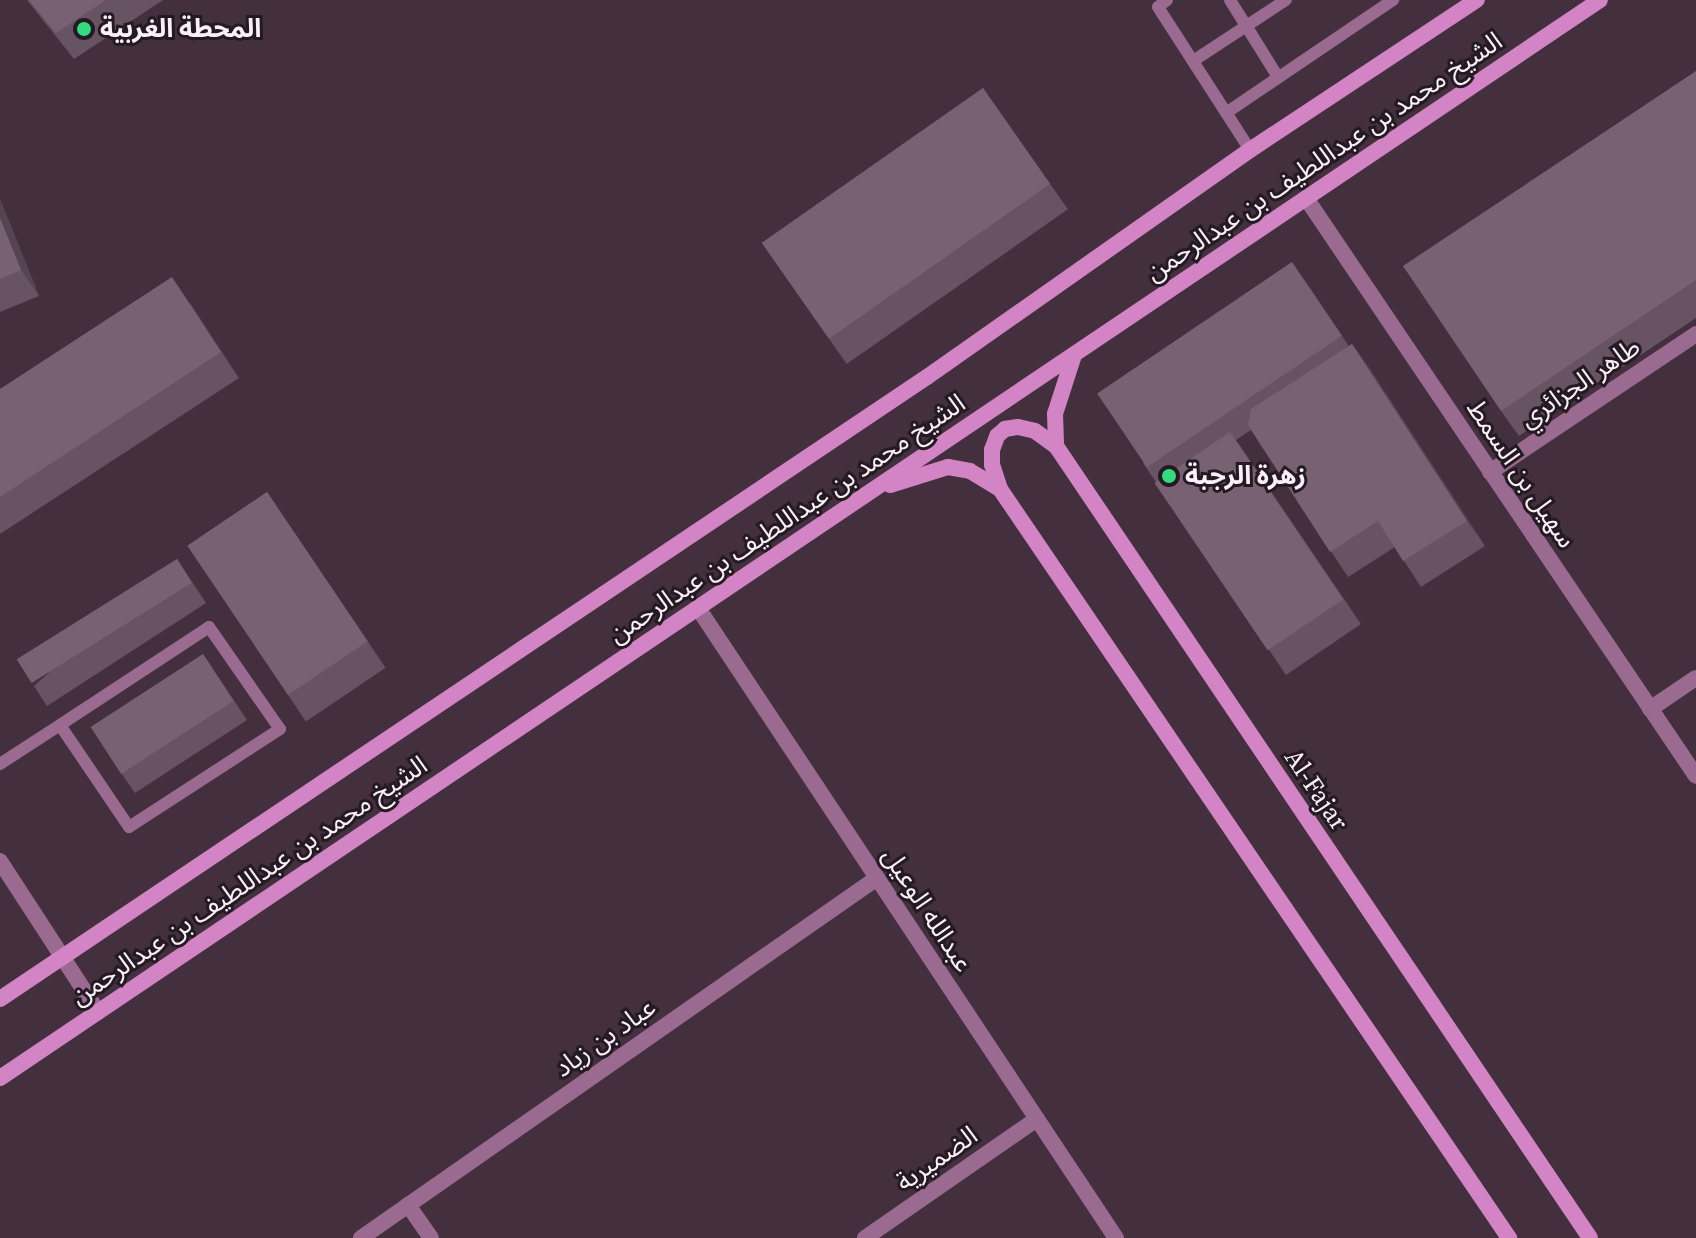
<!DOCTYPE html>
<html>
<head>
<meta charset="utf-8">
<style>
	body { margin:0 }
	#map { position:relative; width:1696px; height:1238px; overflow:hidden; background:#442f3f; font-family:"Source Serif 4","Noto Sans Arabic",serif }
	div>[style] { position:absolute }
	.lane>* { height:12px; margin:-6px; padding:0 6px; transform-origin:6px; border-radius:6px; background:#9b6a91 }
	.street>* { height:16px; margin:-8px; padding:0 8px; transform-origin:8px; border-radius:8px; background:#9b6a91 }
	.secondary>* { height:16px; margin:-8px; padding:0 8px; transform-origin:8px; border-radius:8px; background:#d384c4 }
	.wall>* { inset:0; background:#685364; transform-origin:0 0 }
	.shaded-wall>* { inset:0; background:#554451 }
	.building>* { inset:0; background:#796174; transform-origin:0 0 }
	.dots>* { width:22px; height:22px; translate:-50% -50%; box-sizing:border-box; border:4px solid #241b22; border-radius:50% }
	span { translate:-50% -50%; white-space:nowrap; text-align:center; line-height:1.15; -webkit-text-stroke:6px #241b22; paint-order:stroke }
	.poi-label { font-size:26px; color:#fceff9; font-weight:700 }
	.left { translate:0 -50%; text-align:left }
	.street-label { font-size:26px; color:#fceff9 }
</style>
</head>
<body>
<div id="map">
	<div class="lane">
		<i style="left:1167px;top:0;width:11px;rotate:142deg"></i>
		<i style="left:1158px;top:7px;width:170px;rotate:57.2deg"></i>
		<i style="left:1230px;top:0;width:91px;rotate:58.1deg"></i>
		<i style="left:1193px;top:61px;width:111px;rotate:-33.3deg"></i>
		<i style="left:1226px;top:113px;width:202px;rotate:-34.1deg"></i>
		<i style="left:0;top:764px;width:72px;rotate:-33deg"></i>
		<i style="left:60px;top:725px;width:178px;rotate:-33.3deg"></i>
		<i style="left:209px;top:627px;width:124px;rotate:55.2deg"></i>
		<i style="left:280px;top:729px;width:180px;rotate:147deg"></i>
		<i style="left:129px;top:827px;width:123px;rotate:-124.1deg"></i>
	</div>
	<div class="street">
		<i style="left:1306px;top:198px;width:697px;rotate:55.99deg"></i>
		<i style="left:1490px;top:472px;width:248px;rotate:-33.8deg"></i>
		<i style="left:698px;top:608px;width:756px;rotate:56.44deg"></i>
		<i style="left:1650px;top:709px;width:55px;rotate:-34deg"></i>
		<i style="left:0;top:861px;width:180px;rotate:57deg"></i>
		<i style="left:408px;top:1205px;width:40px;rotate:55.1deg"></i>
		<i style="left:361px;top:1238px;width:629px;rotate:-34.9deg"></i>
		<i style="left:865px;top:1238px;width:209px;rotate:-34.7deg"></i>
	</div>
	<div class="secondary">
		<i style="left:1074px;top:355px;width:62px;rotate:107.9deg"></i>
		<i style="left:1055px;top:414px;width:32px;rotate:88deg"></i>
		<i style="left:1056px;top:446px;width:955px;rotate:56.01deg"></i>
		<i style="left:890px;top:485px;width:61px;rotate:-17.2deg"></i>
		<i style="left:948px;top:467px;width:22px;rotate:10deg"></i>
		<i style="left:970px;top:471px;width:35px;rotate:31deg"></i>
		<i style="left:1000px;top:489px;width:906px;rotate:55.8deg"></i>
		<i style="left:1000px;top:489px;width:25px;rotate:-108deg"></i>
		<i style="left:992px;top:465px;width:15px;rotate:-90deg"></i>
		<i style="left:992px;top:450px;width:15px;rotate:-70deg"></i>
		<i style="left:997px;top:436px;width:11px;rotate:-41deg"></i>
		<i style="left:1005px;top:429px;width:13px;rotate:-9deg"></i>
		<i style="left:1018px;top:427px;width:17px;rotate:13deg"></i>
		<i style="left:1035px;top:431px;width:26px;rotate:36deg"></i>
		<i style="left:0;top:999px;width:1116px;rotate:-33.86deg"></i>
		<i style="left:927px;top:377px;width:395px;rotate:-35.1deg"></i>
		<i style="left:1250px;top:150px;width:272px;rotate:-33.5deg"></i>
		<i style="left:0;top:1078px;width:1929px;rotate:-33.97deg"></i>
	</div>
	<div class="wall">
		<i style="clip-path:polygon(27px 0,163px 0,74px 59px)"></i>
		<i style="clip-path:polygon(1696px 71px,1696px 318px,1519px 436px,1501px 411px)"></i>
		<i style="left:983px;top:88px;width:148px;height:270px;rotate:55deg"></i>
		<i style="clip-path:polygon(0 199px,39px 296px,0 312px)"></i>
		<i style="clip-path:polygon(1310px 288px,1349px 346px,1352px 344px,1370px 369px,1485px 546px,1421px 587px,1395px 547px,1348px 577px,1251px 430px,1236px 440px,1361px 624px,1286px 675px,1143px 463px)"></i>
		<i style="clip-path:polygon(190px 303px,239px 378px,0 534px,0 389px)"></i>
		<i style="left:267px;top:492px;width:212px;height:96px;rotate:56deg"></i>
		<i style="clip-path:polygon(177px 559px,206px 603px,47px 706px,34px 686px)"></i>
		<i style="clip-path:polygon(203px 654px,247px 720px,135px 793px,121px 773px)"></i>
	</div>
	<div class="shaded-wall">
		<i style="clip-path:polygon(0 199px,39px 296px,21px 270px,0 218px)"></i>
		<i style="clip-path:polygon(1292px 262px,1310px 288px,1358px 361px,1341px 336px)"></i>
		<i style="clip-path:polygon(172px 277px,190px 303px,239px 378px,221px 352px)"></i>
		<i style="clip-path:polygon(1352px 344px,1370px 369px,1485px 546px,1467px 521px)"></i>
	</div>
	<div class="building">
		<i style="clip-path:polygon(29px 0,106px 0,56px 33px)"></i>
		<i style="clip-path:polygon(1696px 71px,1696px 280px,1501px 411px,1403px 266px)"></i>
		<i style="left:983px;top:88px;width:117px;height:270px;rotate:55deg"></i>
		<i style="clip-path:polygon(0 218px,21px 270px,0 279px)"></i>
		<i style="left:1292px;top:262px;width:89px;height:235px;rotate:56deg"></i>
		<i style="clip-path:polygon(172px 277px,221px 352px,0 497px,0 389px)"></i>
		<i style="clip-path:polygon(1352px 344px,1467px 521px,1403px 561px,1378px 521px,1330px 552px,1248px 425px,1251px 409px)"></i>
		<i style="left:1230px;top:432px;width:202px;height:91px;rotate:56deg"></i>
		<i style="left:267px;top:492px;width:180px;height:96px;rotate:56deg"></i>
		<i style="left:177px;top:559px;width:28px;height:189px;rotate:58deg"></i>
		<i style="left:203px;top:654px;width:56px;height:134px;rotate:57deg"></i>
	</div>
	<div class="dots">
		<i style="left:84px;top:29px;background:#36d880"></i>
		<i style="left:1169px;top:476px;background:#36d880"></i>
	</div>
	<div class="poi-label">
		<span class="left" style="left:100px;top:29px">المحطة الغربية</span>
		<span class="left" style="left:1185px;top:476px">زهرة الرجبة</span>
	</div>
	<div class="street-label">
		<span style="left:1324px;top:157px;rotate:-34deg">الشيخ محمد بن عبداللطيف بن عبدالرحمن</span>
		<span style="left:1580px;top:383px;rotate:-34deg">طاهر الجزائري</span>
		<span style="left:1521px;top:474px;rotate:56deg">سهيل بن السمط</span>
		<span style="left:787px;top:519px;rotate:-34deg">الشيخ محمد بن عبداللطيف بن عبدالرحمن</span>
		<span style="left:1316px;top:790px;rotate:56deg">Al-Fajar</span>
		<span style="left:249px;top:881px;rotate:-34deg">الشيخ محمد بن عبداللطيف بن عبدالرحمن</span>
		<span style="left:927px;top:910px;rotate:57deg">عبدالله الوعيل</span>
		<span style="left:605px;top:1038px;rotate:-35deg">عباد بن زياد</span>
		<span style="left:937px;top:1159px;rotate:-35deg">الضميرية</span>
	</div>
</div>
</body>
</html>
